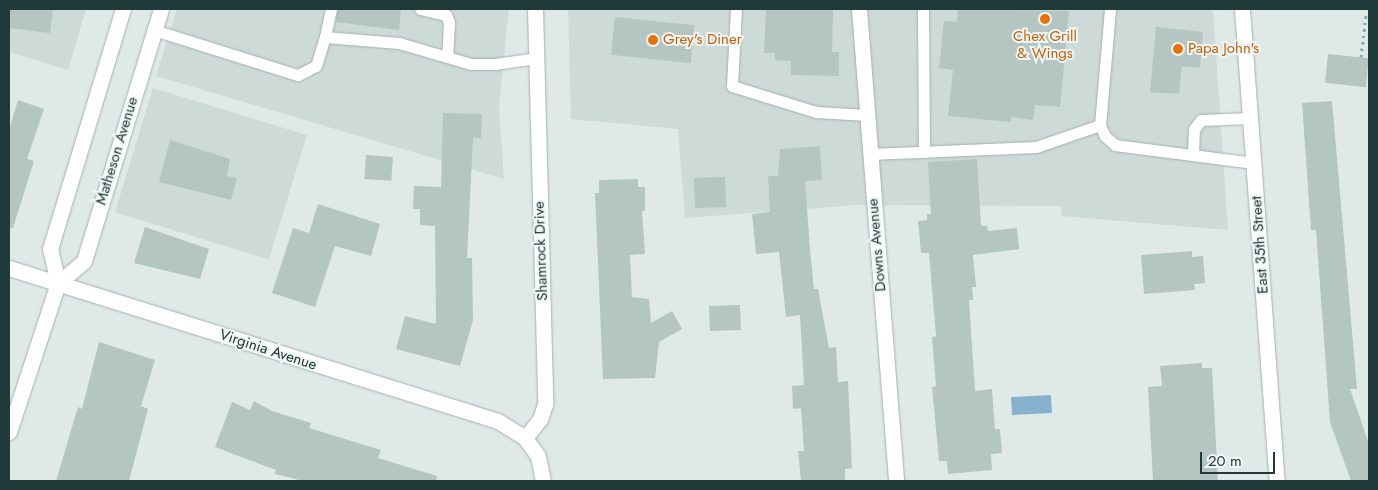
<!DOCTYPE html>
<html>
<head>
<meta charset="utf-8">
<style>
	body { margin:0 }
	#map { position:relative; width:1378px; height:490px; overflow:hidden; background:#dfeae8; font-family:Jost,sans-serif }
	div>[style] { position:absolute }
	.built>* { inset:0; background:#cddad7; transform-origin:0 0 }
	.water>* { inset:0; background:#86b2d0; transform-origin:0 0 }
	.building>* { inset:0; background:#b4c5c2; transform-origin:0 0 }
	.path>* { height:3px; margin-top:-1.5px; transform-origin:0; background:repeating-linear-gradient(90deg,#7faeab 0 2.5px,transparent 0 6.5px) }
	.roads { filter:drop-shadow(0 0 1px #a2b2b0) drop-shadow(0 0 1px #a2b2b0) }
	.service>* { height:11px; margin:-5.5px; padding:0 5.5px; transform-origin:5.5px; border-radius:5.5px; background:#fff }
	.minor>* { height:15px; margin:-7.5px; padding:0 7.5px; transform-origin:7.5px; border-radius:7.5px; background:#fff }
	.tertiary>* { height:15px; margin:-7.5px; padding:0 7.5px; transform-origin:7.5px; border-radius:7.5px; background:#fff }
	.dots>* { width:14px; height:14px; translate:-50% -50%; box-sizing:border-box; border:2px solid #eff7f5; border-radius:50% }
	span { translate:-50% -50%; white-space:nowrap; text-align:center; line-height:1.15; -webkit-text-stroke:4px #eff7f5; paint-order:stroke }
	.food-label { font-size:15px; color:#c56008 }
	.left { translate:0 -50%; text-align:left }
	.street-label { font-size:15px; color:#203a3a }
	.frame { position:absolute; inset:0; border:10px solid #203a3a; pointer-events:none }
	.scale { position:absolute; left:1200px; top:452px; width:75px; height:22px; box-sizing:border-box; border:2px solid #203a3a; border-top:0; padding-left:6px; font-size:15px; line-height:18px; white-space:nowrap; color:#203a3a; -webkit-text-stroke:4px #eff7f5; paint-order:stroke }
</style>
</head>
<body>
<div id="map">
	<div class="built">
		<i style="clip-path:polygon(9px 9px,86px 9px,68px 70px,9px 52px)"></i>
		<i style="clip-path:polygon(177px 9px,509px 9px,499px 106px,504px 179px,156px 76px)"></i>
		<i style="clip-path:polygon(568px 9px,1213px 9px,1228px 230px,1062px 216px,1061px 206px,856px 205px,685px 218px,678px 129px,571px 119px)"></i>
		<i style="left:153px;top:88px;width:161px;height:130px;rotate:17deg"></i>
	</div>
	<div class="water">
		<i style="left:1051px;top:395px;width:18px;height:40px;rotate:87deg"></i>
	</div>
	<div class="building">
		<i style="clip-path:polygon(9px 9px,53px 9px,50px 33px,9px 28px)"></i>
		<i style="clip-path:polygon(338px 9px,401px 9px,399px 30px,336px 22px)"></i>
		<i style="clip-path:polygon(766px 9px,833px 9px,832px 52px,839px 52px,839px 76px,791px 75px,791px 61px,775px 60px,775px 53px,764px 53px)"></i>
		<i style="clip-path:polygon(958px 9px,1069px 11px,1060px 107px,1035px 105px,1033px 120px,1011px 117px,1011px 122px,948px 116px,953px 70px,939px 68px,944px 21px,957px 22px)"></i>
		<i style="left:615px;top:17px;width:80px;height:38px;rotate:6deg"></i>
		<i style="clip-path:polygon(1156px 27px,1203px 32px,1200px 68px,1182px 66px,1179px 94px,1150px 92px)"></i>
		<i style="left:1328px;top:54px;width:41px;height:29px;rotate:6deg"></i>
		<i style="clip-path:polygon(18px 100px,44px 109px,27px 159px,34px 161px,13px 228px,9px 228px,9px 130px)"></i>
		<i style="clip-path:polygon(1332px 101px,1357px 389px,1350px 389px,1369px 444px,1369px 481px,1351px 481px,1330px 422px,1316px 230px,1311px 230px,1302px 103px)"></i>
		<i style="clip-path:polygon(443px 113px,482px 114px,481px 138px,473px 138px,467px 258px,472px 258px,473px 320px,460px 366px,396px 349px,405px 316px,436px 324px,435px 226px,420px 225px,420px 209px,413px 209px,414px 186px,441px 187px)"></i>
		<i style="clip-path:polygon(170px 140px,230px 159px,227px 176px,237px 178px,231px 200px,159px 182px)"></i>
		<i style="clip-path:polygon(820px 146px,822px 180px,805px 181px,810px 249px,814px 289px,818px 289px,829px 348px,836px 347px,838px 382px,848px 381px,852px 468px,845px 469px,845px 481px,801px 481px,798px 451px,804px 451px,801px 408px,793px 409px,792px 386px,804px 385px,800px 315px,786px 317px,779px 252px,756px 254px,752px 214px,770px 212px,768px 176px,778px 176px,780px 149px)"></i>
		<i style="left:366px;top:155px;width:27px;height:24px;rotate:4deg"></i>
		<i style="clip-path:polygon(977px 159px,981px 226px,987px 226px,988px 231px,1017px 228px,1019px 249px,973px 255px,976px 287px,972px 287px,973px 300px,969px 300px,975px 391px,992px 389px,995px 429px,1000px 429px,1002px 453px,991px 454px,992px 470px,948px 474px,947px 461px,939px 461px,932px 387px,936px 386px,932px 337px,936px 336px,929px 253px,921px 253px,918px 221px,927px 220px,927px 214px,931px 214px,928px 162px)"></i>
		<i style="left:725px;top:177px;width:30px;height:31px;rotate:88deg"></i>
		<i style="clip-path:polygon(638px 179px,638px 187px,645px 187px,645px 211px,642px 211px,645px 254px,630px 255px,632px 297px,649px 299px,651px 323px,672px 311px,682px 329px,659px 342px,655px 378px,603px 379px,595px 193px,599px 193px,599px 180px)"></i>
		<i style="clip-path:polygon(318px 204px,380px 224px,371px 256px,335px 246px,315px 307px,272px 293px,293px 228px,309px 233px)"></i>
		<i style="clip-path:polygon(145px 227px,209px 249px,200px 279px,134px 263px)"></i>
		<i style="clip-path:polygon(1192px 251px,1192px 257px,1203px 256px,1205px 283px,1194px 284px,1195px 290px,1144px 294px,1141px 255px)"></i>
		<i style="left:740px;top:305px;width:25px;height:31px;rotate:88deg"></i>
		<i style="clip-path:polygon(99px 342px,155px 360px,141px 406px,148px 409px,129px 481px,56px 481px,78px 407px,82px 409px)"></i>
		<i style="clip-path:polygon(1202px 363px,1202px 368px,1212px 368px,1218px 481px,1153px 481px,1148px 387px,1162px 386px,1160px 366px)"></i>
		<i style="clip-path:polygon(254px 401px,272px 411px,311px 423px,309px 428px,381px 450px,378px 458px,437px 476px,436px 481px,303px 481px,275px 474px,276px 470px,215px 447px,232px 402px,250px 410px)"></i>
	</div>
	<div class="path">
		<i style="left:1361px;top:57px;width:42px;rotate:-83.2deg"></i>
	</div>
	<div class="roads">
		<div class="service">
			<i style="left:420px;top:9px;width:27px;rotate:13deg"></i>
			<i style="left:446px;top:15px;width:8px;rotate:67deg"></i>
			<i style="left:449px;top:22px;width:34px;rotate:93deg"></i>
			<i style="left:736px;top:9px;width:77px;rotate:93deg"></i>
			<i style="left:732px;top:86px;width:88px;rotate:17.2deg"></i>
			<i style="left:816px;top:112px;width:51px;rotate:3.4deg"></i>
			<i style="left:923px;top:9px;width:143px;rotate:89.6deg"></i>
			<i style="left:1110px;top:9px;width:116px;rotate:94.9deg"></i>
			<i style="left:1100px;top:125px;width:12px;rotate:66deg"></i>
			<i style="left:1105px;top:136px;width:13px;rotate:42deg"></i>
			<i style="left:1115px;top:145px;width:140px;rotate:7.4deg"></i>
			<i style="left:154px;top:30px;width:151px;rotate:17.4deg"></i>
			<i style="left:298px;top:75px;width:20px;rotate:-27deg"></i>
			<i style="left:316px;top:66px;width:30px;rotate:-73deg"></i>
			<i style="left:325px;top:37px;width:74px;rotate:4.6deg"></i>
			<i style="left:399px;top:43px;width:75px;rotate:16.3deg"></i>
			<i style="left:471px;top:64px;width:24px"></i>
			<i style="left:495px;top:64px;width:41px;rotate:-8.3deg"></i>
			<i style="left:325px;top:37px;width:29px;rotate:-78deg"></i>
			<i style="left:870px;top:154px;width:166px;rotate:-2.4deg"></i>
			<i style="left:1036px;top:147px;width:68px;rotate:-19deg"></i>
			<i style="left:1193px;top:155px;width:26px;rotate:-88deg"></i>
			<i style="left:1194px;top:129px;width:11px;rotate:-52deg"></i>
			<i style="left:1201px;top:120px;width:49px;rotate:-2.3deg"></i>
		</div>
		<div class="minor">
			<i style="left:859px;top:9px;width:473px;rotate:85.5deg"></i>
			<i style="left:1242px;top:9px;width:473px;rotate:85.8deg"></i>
			<i style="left:9px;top:268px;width:512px;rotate:17.37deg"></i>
			<i style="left:498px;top:421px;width:32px;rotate:32deg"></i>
			<i style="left:58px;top:283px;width:35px;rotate:-103deg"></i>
			<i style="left:50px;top:249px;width:251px;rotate:-73.1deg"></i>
			<i style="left:9px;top:432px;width:157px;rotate:-71.8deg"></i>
			<i style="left:58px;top:283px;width:34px;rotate:-40deg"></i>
			<i style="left:84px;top:261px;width:264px;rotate:-73deg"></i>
		</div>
		<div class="tertiary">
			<i style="left:535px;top:9px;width:395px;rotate:88.5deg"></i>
			<i style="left:545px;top:404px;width:16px;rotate:108deg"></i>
			<i style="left:540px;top:419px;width:24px;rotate:128deg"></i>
			<i style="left:525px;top:438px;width:22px;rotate:54deg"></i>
			<i style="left:538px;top:456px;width:25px;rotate:79deg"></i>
		</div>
	</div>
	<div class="dots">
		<i style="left:1045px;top:19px;background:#e8710a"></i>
		<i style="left:653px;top:40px;background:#e8710a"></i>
		<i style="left:1178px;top:49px;background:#e8710a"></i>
	</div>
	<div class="food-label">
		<span style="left:1045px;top:45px">Chex Grill<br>&amp; Wings</span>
		<span class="left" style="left:663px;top:40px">Grey's Diner</span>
		<span class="left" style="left:1188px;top:49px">Papa John's</span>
	</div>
	<div class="street-label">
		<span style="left:117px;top:151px;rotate:-73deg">Matheson Avenue</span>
		<span style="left:877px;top:245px;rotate:-95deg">Downs Avenue</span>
		<span style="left:1260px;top:245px;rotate:-94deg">East 35th Street</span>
		<span style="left:541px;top:251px;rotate:-92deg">Shamrock Drive</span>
		<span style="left:268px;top:350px;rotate:18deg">Virginia Avenue</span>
	</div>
	<div class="frame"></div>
	<div class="scale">20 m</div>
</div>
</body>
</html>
